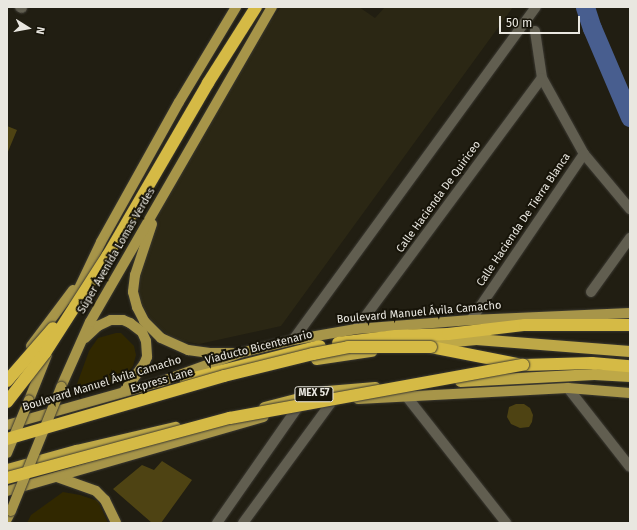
<!DOCTYPE html>
<html>
<head>
<meta charset="utf-8">
<style>
	body { margin:0 }
	#map { position:relative; width:637px; height:530px; overflow:hidden; background:#211e12; font-family:"Fira Sans",sans-serif }
	div>[style] { position:absolute }
	.built>* { inset:0; background:#2b2714 }
	.green>* { inset:0; background:#312800 }
	.river>* { height:19px; margin:-9.5px; padding:0 9.5px; transform-origin:9.5px; border-radius:9.5px; background:#485e8f }
	.building>* { inset:0; background:#4e4313 }
	.roads { filter:drop-shadow(0 0 1px #3b3932) drop-shadow(0 0 1px #3b3932) }
	.minor>* { height:10px; margin:-5px; padding:0 5px; transform-origin:5px; border-radius:5px; background:#615e50 }
	.secondary>* { height:10px; margin:-5px; padding:0 5px; transform-origin:5px; border-radius:5px; background:#615e50 }
	.primary>* { height:10px; margin:-5px; padding:0 5px; transform-origin:5px; border-radius:5px; background:#a79549 }
	.trunk>* { height:11px; margin:-5.5px; padding:0 5.5px; transform-origin:5.5px; border-radius:5.5px; background:#bea847 }
	.motorway>* { height:12px; margin:-6px; padding:0 6px; transform-origin:6px; border-radius:6px; background:#d5ba45 }
	.bridges { filter:drop-shadow(0 0 1px #3b3932) drop-shadow(0 0 1px #3b3932) }
	.primary-bridge>* { height:10px; margin:-5px; padding:0 5px; transform-origin:5px; border-radius:5px; background:#a79549 }
	.motorway-bridge>* { height:12px; margin:-6px; padding:0 6px; transform-origin:6px; border-radius:6px; background:#d5ba45 }
	span { translate:-50% -50%; white-space:nowrap; text-align:center; line-height:1.15; -webkit-text-stroke:4px #171409; paint-order:stroke }
	.shield-label span { padding:1px 3px; background:#171409; border:1px solid; border-radius:3px; -webkit-text-stroke-width:0 }
	.shield-label { font-size:10px; color:#e9e7e0; font-weight:700 }
	.street-label { font-size:11px; color:#e9e7e0 }
	.frame { position:absolute; inset:0; border:8px solid #e9e7e0; pointer-events:none }
	.north { position:absolute; left:8px; top:8px; width:40px; height:40px; -webkit-text-stroke:3px #171409; paint-order:stroke; rotate:101deg; font-size:11px; font-weight:700; line-height:16px; text-align:center; color:#e9e7e0 }
	.north::after { content:''; display:block; margin:auto; width:14px; height:18px; background:#e9e7e0; clip-path:polygon(50% 0,100% 100%,50% 72%,0 100%) }
	.scale { position:absolute; left:499px; top:16px; width:81px; height:18px; box-sizing:border-box; border:2px solid #e9e7e0; border-top:0; padding-left:5px; font-size:12px; line-height:14px; white-space:nowrap; color:#e9e7e0; -webkit-text-stroke:3px #171409; paint-order:stroke }
</style>
</head>
<body>
<div id="map">
	<div class="built">
		<i style="clip-path:polygon(281px 7px,359px 7px,375px 18px,385px 7px,513px 7px,281px 326px,199px 344px,172px 339px,151px 320px,134px 292px,146px 242px,181px 165px,240px 62px)"></i>
	</div>
	<div class="green">
		<i style="clip-path:polygon(116px 333px,121px 333px,134px 346px,136px 355px,133px 366px,124px 377px,73px 395px,89px 351px,98px 338px)"></i>
		<i style="clip-path:polygon(63px 492px,80px 495px,98px 501px,108px 523px,27px 523px,31px 515px)"></i>
	</div>
	<div class="river">
		<i style="left:585px;top:7px;width:22px;rotate:72deg"></i>
		<i style="left:592px;top:28px;width:97px;rotate:66.9deg"></i>
	</div>
	<div class="building">
		<i style="clip-path:polygon(7px 126px,17px 130px,7px 154px)"></i>
		<i style="clip-path:polygon(516px 404px,524px 404px,530px 408px,533px 415px,532px 422px,529px 427px,520px 428px,511px 424px,507px 417px,509px 407px)"></i>
		<i style="clip-path:polygon(162px 461px,192px 480px,161px 523px,152px 523px,113px 489px,142px 465px,154px 470px)"></i>
	</div>
	<div class="roads">
		<div class="minor">
			<i style="left:20px;top:7px;width:2px;rotate:27deg"></i>
			<i style="left:535px;top:31px;width:48px;rotate:81.5deg"></i>
			<i style="left:542px;top:78px;width:87px;rotate:61.1deg"></i>
			<i style="left:584px;top:154px;width:72px;rotate:50.1deg"></i>
			<i style="left:591px;top:292px;width:67px;rotate:-54.2deg"></i>
			<i style="left:471px;top:320px;width:201px;rotate:-55.8deg"></i>
			<i style="left:356px;top:329px;width:312px;rotate:-53.5deg"></i>
			<i style="left:293px;top:340px;width:412px;rotate:-53.9deg"></i>
			<i style="left:568px;top:388px;width:100px;rotate:51.9deg"></i>
			<i style="left:407px;top:397px;width:160px;rotate:51.8deg"></i>
		</div>
		<div class="secondary">
			<i style="left:217px;top:523px;width:141px;rotate:-55.1deg"></i>
			<i style="left:243px;top:523px;width:152px;rotate:-53.8deg"></i>
		</div>
		<div class="primary">
			<i style="left:152px;top:224px;width:54px;rotate:108.4deg"></i>
			<i style="left:135px;top:275px;width:17px;rotate:97deg"></i>
			<i style="left:133px;top:292px;width:16px;rotate:75deg"></i>
			<i style="left:137px;top:307px;width:16px;rotate:63deg"></i>
			<i style="left:144px;top:321px;width:24px;rotate:45deg"></i>
			<i style="left:161px;top:338px;width:30px;rotate:24deg"></i>
			<i style="left:188px;top:350px;width:22px;rotate:8deg"></i>
			<i style="left:210px;top:353px;width:22px"></i>
			<i style="left:73px;top:301px;width:65px;rotate:-64.6deg"></i>
			<i style="left:101px;top:242px;width:160px;rotate:-60.9deg"></i>
			<i style="left:179px;top:102px;width:111px;rotate:-59deg"></i>
			<i style="left:85px;top:338px;width:18px;rotate:-43deg"></i>
			<i style="left:98px;top:326px;width:14px;rotate:-25deg"></i>
			<i style="left:111px;top:320px;width:12px"></i>
			<i style="left:123px;top:320px;width:8px;rotate:23deg"></i>
			<i style="left:130px;top:323px;width:15px;rotate:37deg"></i>
			<i style="left:142px;top:332px;width:10px;rotate:66deg"></i>
			<i style="left:146px;top:341px;width:16px;rotate:86deg"></i>
			<i style="left:147px;top:357px;width:8px;rotate:113deg"></i>
			<i style="left:144px;top:364px;width:34px;rotate:126deg"></i>
			<i style="left:31px;top:346px;width:70px;rotate:-53.1deg"></i>
			<i style="left:61px;top:387px;width:71px;rotate:-66deg"></i>
			<i style="left:90px;top:322px;width:364px;rotate:-60deg"></i>
			<i style="left:358px;top:399px;width:210px;rotate:-3deg"></i>
			<i style="left:568px;top:388px;width:62px;rotate:4.6deg"></i>
			<i style="left:29px;top:400px;width:48px;rotate:-68.2deg"></i>
			<i style="left:7px;top:425px;width:159px;rotate:-15.7deg"></i>
			<i style="left:160px;top:382px;width:85px;rotate:-19.9deg"></i>
			<i style="left:240px;top:353px;width:55px;rotate:-13.8deg"></i>
			<i style="left:293px;top:340px;width:64px;rotate:-9.9deg"></i>
			<i style="left:356px;top:329px;width:115px;rotate:-4.5deg"></i>
			<i style="left:471px;top:320px;width:159px;rotate:-2.5deg"></i>
			<i style="left:57px;top:477px;width:41px;rotate:19.7deg"></i>
			<i style="left:96px;top:491px;width:13px;rotate:45deg"></i>
			<i style="left:105px;top:500px;width:25px;rotate:64deg"></i>
			<i style="left:7px;top:491px;width:267px;rotate:-16.1deg"></i>
			<i style="left:7px;top:519px;width:9px;rotate:-63deg"></i>
		</div>
		<div class="trunk">
			<i style="left:421px;top:344px;width:55px;rotate:-5.2deg"></i>
			<i style="left:476px;top:339px;width:154px;rotate:4.5deg"></i>
			<i style="left:316px;top:359px;width:56px;rotate:-8.3deg"></i>
			<i style="left:460px;top:381px;width:134px;rotate:-3deg"></i>
			<i style="left:594px;top:374px;width:36px;rotate:3deg"></i>
			<i style="left:264px;top:407px;width:65px;rotate:-14.3deg"></i>
			<i style="left:327px;top:391px;width:48px;rotate:-4.8deg"></i>
			<i style="left:7px;top:469px;width:72px;rotate:-15.4deg"></i>
			<i style="left:76px;top:450px;width:102px;rotate:-13.1deg"></i>
		</div>
		<div class="motorway">
			<i style="left:338px;top:343px;width:58px;rotate:-6.9deg"></i>
			<i style="left:396px;top:336px;width:52px;rotate:-2.2deg"></i>
			<i style="left:448px;top:334px;width:78px;rotate:-6.7deg"></i>
			<i style="left:525px;top:325px;width:105px"></i>
			<i style="left:431px;top:347px;width:94px;rotate:11.1deg"></i>
			<i style="left:523px;top:365px;width:69px;rotate:-1.7deg"></i>
			<i style="left:592px;top:363px;width:38px;rotate:5deg"></i>
			<i style="left:186px;top:380px;width:138px;rotate:-14.2deg"></i>
		</div>
	</div>
	<div class="bridges">
		<div class="primary-bridge">
			<i style="left:7px;top:453px;width:57px;rotate:-67.5deg"></i>
			<i style="left:11px;top:511px;width:134px;rotate:-68deg"></i>
		</div>
		<div class="motorway-bridge">
			<i style="left:7px;top:381px;width:70px;rotate:-49deg"></i>
			<i style="left:7px;top:402px;width:62px;rotate:-52.2deg"></i>
			<i style="left:45px;top:353px;width:117px;rotate:-57.3deg"></i>
			<i style="left:108px;top:255px;width:199px;rotate:-59.8deg"></i>
			<i style="left:208px;top:83px;width:90px;rotate:-57.7deg"></i>
			<i style="left:7px;top:439px;width:226px;rotate:-16.2deg"></i>
			<i style="left:224px;top:376px;width:92px;rotate:-13.9deg"></i>
			<i style="left:313px;top:354px;width:36px;rotate:-11deg"></i>
			<i style="left:348px;top:347px;width:83px"></i>
			<i style="left:7px;top:478px;width:231px;rotate:-15.1deg"></i>
			<i style="left:230px;top:418px;width:298px;rotate:-10.3deg"></i>
		</div>
	</div>
	<div class="shield-label">
		<span style="left:314px;top:394px">MEX 57</span>
	</div>
	<div class="street-label">
		<span style="left:439px;top:197px;rotate:-54deg">Calle Hacienda De Quiriceo</span>
		<span style="left:524px;top:220px;rotate:-56deg">Calle Hacienda De Tierra Blanca</span>
		<span style="left:117px;top:251px;rotate:-60deg">Súper Avenida Lomas Verdes</span>
		<span style="left:419px;top:313px;rotate:-5deg">Boulevard Manuel Ávila Camacho</span>
		<span style="left:259px;top:348px;rotate:-14deg">Viaducto Bicentenario</span>
		<span style="left:162px;top:381px;rotate:-16deg">Express Lane</span>
		<span style="left:102px;top:384px;rotate:-17deg">Boulevard Manuel Ávila Camacho</span>
	</div>
	<div class="frame"></div>
	<div class="north">N</div>
	<div class="scale">50 m</div>
</div>
</body>
</html>
